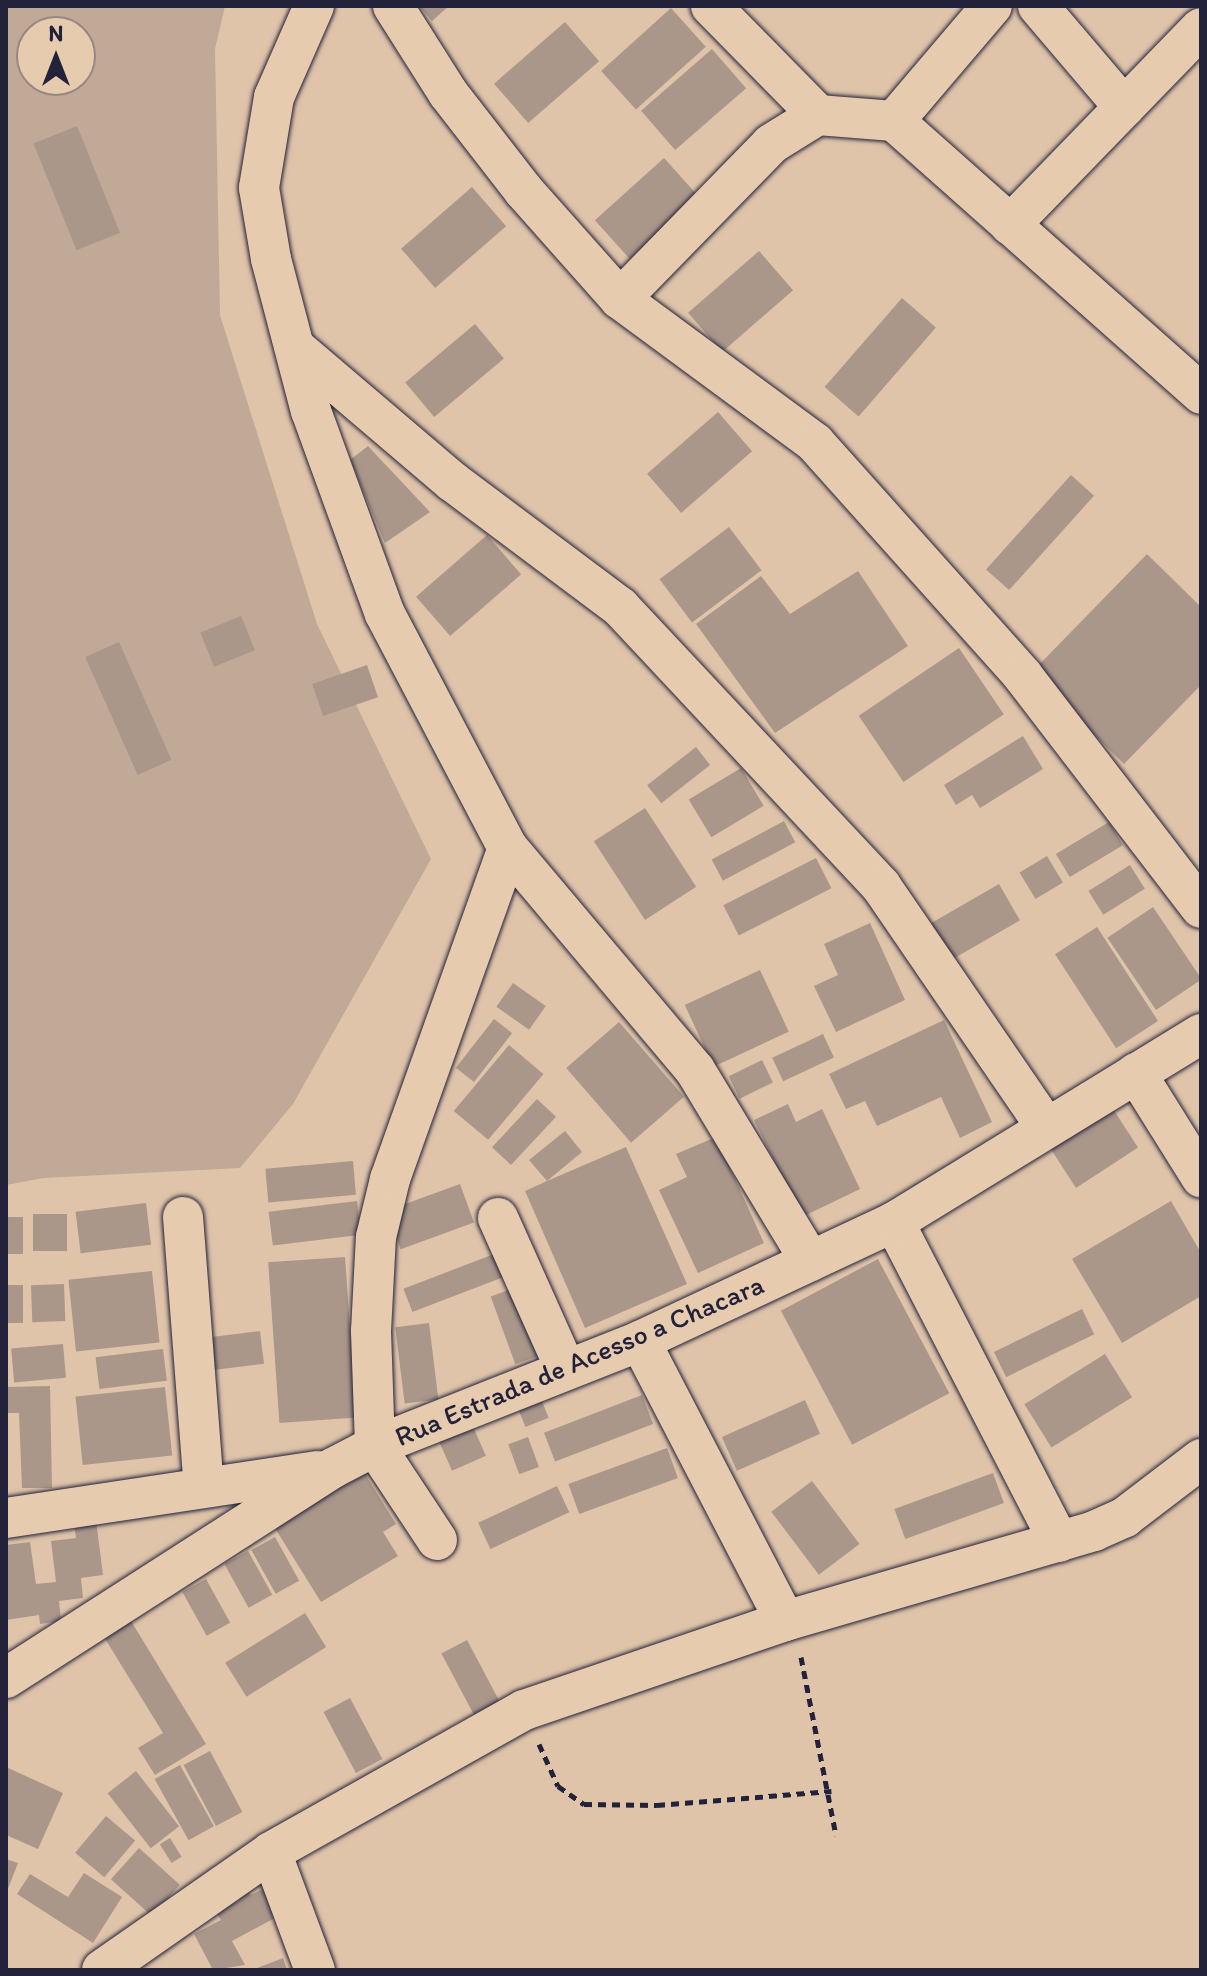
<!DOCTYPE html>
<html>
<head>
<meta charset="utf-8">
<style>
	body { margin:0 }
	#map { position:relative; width:1207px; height:1976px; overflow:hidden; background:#dfc4a9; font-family:Itim,sans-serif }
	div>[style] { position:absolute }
	.green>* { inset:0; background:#c0a997 }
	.building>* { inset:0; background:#ab978a; transform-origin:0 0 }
	.path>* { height:5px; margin-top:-2.5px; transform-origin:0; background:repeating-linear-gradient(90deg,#22223b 0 8px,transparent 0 14px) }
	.roads { filter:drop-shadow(0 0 2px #22223b) drop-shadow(0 0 2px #22223b) }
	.street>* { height:40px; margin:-20px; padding:0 20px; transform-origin:20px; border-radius:20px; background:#e7cbae }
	span { translate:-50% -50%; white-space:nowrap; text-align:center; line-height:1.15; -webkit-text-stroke:6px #e7cbae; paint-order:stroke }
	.street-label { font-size:28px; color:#22223b }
	.frame { position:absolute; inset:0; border:8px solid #22223b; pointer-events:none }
	.north { position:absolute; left:16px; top:16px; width:80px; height:80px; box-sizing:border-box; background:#e7cbae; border:2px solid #988780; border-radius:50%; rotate:0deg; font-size:22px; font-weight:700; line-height:32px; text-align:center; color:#22223b }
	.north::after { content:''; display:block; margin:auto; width:28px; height:36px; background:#22223b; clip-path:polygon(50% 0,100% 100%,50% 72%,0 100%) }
</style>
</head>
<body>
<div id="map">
	<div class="green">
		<i style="clip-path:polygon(evenodd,6px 6px,225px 6px,215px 49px,220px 315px,317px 624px,431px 859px,293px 1104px,240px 1168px,44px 1178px,6px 1185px,6px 6px,32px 32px,80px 32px,80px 80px,32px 80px,32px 32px)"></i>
	</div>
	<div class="building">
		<i style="clip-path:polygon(419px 6px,449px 6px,432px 21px)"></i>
		<i style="left:671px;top:8px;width:52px;height:94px;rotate:48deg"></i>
		<i style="left:565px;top:22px;width:52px;height:94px;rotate:49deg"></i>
		<i style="left:712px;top:49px;width:52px;height:94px;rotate:49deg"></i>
		<i style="left:77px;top:126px;width:115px;height:47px;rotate:68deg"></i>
		<i style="left:664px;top:158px;width:52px;height:93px;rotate:48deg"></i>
		<i style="left:472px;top:187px;width:52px;height:94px;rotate:49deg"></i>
		<i style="left:759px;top:251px;width:52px;height:94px;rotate:49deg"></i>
		<i style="left:902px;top:298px;width:45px;height:118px;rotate:41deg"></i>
		<i style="left:475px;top:324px;width:45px;height:91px;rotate:50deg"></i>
		<i style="left:718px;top:412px;width:52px;height:94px;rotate:49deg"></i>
		<i style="clip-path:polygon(368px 446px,430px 512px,385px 543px,350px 460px)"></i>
		<i style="left:1071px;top:475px;width:31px;height:127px;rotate:42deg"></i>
		<i style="left:729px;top:527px;width:54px;height:87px;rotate:53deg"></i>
		<i style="left:487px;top:535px;width:52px;height:94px;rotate:49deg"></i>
		<i style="clip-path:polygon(1147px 554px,1201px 607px,1201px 685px,1124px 764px,1031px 673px)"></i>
		<i style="clip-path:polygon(858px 571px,908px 646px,775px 733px,696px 624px,761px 576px,790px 614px)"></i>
		<i style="left:241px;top:616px;width:37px;height:44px;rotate:68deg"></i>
		<i style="left:119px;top:642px;width:129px;height:37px;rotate:66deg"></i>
		<i style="left:959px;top:648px;width:80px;height:121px;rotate:56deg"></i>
		<i style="left:367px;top:665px;width:34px;height:58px;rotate:71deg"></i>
		<i style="clip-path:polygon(1023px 736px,1043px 769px,980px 808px,972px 795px,956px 805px,944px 785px)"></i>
		<i style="left:696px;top:747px;width:23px;height:62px;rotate:52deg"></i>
		<i style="left:741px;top:768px;width:44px;height:61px;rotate:59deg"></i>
		<i style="left:645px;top:808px;width:94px;height:61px;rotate:57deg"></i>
		<i style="left:784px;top:821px;width:24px;height:82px;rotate:62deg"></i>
		<i style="left:1109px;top:822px;width:27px;height:62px;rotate:59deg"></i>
		<i style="left:1047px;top:856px;width:31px;height:32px;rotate:59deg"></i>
		<i style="left:816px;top:858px;width:34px;height:104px;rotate:63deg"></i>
		<i style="left:1130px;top:865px;width:28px;height:49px;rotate:58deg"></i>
		<i style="left:999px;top:884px;width:42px;height:81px;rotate:60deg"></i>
		<i style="left:1153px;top:907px;width:87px;height:55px;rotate:56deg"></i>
		<i style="clip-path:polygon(870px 923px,905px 1000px,836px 1032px,814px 986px,838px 975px,824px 944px)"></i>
		<i style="left:1097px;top:927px;width:112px;height:50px;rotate:57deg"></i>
		<i style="left:760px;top:970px;width:68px;height:83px;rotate:65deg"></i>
		<i style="left:513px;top:983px;width:40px;height:29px;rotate:35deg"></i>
		<i style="left:494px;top:1019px;width:23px;height:62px;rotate:38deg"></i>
		<i style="clip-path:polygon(944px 1020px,992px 1122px,960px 1138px,941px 1097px,877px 1126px,865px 1101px,846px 1109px,829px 1074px)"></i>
		<i style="left:619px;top:1022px;width:99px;height:70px;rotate:49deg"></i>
		<i style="left:823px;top:1034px;width:26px;height:56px;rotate:65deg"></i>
		<i style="left:509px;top:1045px;width:45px;height:86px;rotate:40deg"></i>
		<i style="left:762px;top:1060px;width:25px;height:37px;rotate:64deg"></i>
		<i style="left:537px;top:1099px;width:26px;height:66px;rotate:43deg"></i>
		<i style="clip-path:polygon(788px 1104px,796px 1122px,822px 1109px,860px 1189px,802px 1217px,754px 1120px)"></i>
		<i style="left:1113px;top:1109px;width:46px;height:74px;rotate:57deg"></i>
		<i style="clip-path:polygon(565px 1131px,582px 1152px,547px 1181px,626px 1147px,687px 1284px,585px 1328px,525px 1191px,547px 1181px,529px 1160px)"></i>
		<i style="clip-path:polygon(716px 1137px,764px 1243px,698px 1273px,659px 1190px,687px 1177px,676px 1154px)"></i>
		<i style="left:353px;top:1161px;width:34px;height:88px;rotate:85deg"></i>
		<i style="left:460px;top:1184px;width:41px;height:78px;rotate:70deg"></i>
		<i style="left:357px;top:1201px;width:34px;height:89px;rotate:83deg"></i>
		<i style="clip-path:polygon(1171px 1201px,1201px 1253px,1201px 1296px,1122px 1343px,1072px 1259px)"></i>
		<i style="left:146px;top:1203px;width:42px;height:71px;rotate:83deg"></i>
		<i style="left:67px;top:1214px;width:37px;height:34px;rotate:90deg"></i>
		<i style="left:6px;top:1217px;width:17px;height:37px"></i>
		<i style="left:494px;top:1254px;width:25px;height:97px;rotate:69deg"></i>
		<i style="left:345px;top:1257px;width:161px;height:77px;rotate:86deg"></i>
		<i style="left:878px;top:1259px;width:152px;height:110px;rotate:62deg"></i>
		<i style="left:152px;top:1271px;width:72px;height:84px;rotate:84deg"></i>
		<i style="left:64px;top:1284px;width:37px;height:33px;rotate:88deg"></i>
		<i style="left:6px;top:1285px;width:17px;height:38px"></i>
		<i style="left:517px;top:1287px;width:72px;height:28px;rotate:70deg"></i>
		<i style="left:1082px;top:1309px;width:28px;height:98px;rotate:64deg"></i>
		<i style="left:429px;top:1323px;width:77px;height:34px;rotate:83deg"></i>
		<i style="left:260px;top:1331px;width:33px;height:61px;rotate:83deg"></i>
		<i style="left:63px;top:1344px;width:34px;height:52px;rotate:85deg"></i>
		<i style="left:163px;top:1349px;width:32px;height:68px;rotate:83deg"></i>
		<i style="left:1105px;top:1354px;width:51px;height:95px;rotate:58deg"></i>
		<i style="clip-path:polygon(50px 1386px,52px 1488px,22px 1488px,19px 1413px,6px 1413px,6px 1387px)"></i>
		<i style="left:165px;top:1387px;width:69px;height:90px;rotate:84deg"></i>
		<i style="left:537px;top:1389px;width:31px;height:25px;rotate:68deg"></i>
		<i style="left:642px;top:1395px;width:31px;height:105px;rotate:69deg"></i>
		<i style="left:805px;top:1400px;width:37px;height:91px;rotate:66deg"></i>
		<i style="left:470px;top:1420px;width:39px;height:37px;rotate:66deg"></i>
		<i style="left:528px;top:1437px;width:32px;height:21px;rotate:70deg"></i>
		<i style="left:667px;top:1448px;width:32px;height:105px;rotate:70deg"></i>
		<i style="clip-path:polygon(363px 1471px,396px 1524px,383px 1532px,398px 1556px,321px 1602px,273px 1525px)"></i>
		<i style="left:993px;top:1473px;width:32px;height:105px;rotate:70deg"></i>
		<i style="left:812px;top:1481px;width:79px;height:51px;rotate:53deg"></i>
		<i style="left:557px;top:1486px;width:29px;height:87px;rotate:65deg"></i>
		<i style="clip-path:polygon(96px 1520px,103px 1575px,81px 1578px,83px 1598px,59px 1601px,61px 1621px,40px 1624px,39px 1615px,6px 1620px,6px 1545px,30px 1542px,36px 1584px,56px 1582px,51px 1541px,76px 1538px,74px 1523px)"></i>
		<i style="left:275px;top:1537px;width:50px;height:27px;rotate:61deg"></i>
		<i style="left:248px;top:1551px;width:50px;height:27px;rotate:61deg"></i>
		<i style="left:206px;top:1579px;width:50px;height:27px;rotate:61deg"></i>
		<i style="left:305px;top:1613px;width:40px;height:94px;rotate:58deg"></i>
		<i style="clip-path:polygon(131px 1621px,206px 1744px,155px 1775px,138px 1748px,163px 1733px,104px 1637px)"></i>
		<i style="left:467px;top:1640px;width:69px;height:29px;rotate:62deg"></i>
		<i style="left:350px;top:1698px;width:69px;height:30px;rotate:62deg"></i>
		<i style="left:210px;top:1751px;width:69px;height:30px;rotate:62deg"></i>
		<i style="left:180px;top:1765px;width:70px;height:29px;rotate:61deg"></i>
		<i style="clip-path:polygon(6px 1767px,63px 1793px,38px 1849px,6px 1835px)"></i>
		<i style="left:136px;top:1771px;width:70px;height:36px;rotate:52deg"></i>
		<i style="left:106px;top:1816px;width:38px;height:48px;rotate:40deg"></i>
		<i style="left:170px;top:1838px;width:22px;height:12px;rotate:58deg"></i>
		<i style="left:139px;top:1848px;width:55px;height:42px;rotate:42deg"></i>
		<i style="clip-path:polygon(6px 1859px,18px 1863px,6px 1894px)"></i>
		<i style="clip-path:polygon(84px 1873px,122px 1897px,93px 1943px,17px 1894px,30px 1874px,68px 1897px)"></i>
		<i style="clip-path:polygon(245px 1883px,251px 1895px,272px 1884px,286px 1912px,232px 1941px,245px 1965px,213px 1970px,194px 1934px,221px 1920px,216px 1912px,239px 1900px,234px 1890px)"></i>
		<i style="clip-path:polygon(283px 1958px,287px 1970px,252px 1970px)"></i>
	</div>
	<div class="path">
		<i style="left:801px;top:1657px;width:182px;rotate:78.9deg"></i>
		<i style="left:539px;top:1744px;width:46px;rotate:65.7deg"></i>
		<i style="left:558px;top:1786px;width:32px;rotate:35deg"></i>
		<i style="left:584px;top:1804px;width:73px;rotate:0.8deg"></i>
		<i style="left:657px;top:1805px;width:175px;rotate:-4.6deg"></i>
	</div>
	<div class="roads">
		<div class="street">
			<i style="left:314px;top:6px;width:99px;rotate:113.7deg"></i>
			<i style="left:274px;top:97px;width:92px;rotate:99.4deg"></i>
			<i style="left:259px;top:188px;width:72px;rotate:80.4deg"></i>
			<i style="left:271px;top:259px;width:157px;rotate:75.3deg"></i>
			<i style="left:311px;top:411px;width:216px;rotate:70deg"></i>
			<i style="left:385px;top:614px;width:264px;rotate:62.3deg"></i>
			<i style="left:508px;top:848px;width:290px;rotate:49.9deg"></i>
			<i style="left:695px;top:1070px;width:223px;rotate:58.9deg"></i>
			<i style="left:393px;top:6px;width:103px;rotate:57.7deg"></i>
			<i style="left:448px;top:93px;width:124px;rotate:52.2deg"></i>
			<i style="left:524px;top:191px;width:144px;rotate:48.4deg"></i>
			<i style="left:620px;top:299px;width:242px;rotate:36.4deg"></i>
			<i style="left:815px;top:443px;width:312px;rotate:48.2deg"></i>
			<i style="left:1023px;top:676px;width:292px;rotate:52.5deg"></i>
			<i style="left:711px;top:6px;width:153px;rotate:45.5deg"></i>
			<i style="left:1038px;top:6px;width:133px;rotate:49.6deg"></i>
			<i style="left:894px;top:121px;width:411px;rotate:41.6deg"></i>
			<i style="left:1010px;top:225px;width:274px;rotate:-45.9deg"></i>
			<i style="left:620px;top:299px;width:216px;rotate:-45.7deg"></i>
			<i style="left:771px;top:144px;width:55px;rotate:-31.7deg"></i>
			<i style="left:818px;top:115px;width:76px;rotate:4.5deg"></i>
			<i style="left:894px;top:121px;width:151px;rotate:-49.6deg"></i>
			<i style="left:299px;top:351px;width:202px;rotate:40.4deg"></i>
			<i style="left:453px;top:482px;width:209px;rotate:36.8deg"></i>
			<i style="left:620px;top:607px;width:382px;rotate:46.9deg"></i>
			<i style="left:881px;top:886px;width:292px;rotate:55.6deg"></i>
			<i style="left:1136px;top:1073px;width:123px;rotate:58deg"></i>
			<i style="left:183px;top:1217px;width:271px;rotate:85.6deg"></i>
			<i style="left:498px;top:1218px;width:164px;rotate:65.9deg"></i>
			<i style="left:894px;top:1222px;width:360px;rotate:62.7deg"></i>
			<i style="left:640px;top:1341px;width:315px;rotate:62.6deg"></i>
			<i style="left:6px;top:1518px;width:315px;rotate:-8.6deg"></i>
			<i style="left:437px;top:1540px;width:113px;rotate:-123.4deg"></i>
			<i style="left:375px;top:1446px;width:115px;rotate:-92deg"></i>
			<i style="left:371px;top:1331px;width:94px;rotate:-87deg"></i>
			<i style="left:376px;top:1237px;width:60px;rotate:-76.4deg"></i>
			<i style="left:390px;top:1179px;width:351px;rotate:-70.4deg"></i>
			<i style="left:6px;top:1678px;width:389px;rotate:-32.7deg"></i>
			<i style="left:333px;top:1468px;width:47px;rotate:-27.6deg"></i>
			<i style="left:375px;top:1446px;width:285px;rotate:-21.6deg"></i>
			<i style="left:640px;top:1341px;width:280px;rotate:-25.1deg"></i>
			<i style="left:894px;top:1222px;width:360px;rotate:-31.5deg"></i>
			<i style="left:271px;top:1852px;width:126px;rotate:69.6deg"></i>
			<i style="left:102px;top:1970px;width:206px;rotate:-34.9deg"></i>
			<i style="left:271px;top:1852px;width:290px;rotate:-29.3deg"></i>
			<i style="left:524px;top:1710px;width:276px;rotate:-18.8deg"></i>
			<i style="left:785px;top:1621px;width:322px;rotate:-16.2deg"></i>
			<i style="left:1094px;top:1531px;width:34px;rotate:-24deg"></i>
			<i style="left:1125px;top:1517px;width:96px;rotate:-37.3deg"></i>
		</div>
	</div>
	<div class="street-label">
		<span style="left:579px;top:1360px;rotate:-23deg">Rua Estrada de Acesso a Chacara</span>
	</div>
	<div class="frame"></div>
	<div class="north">N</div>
</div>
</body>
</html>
